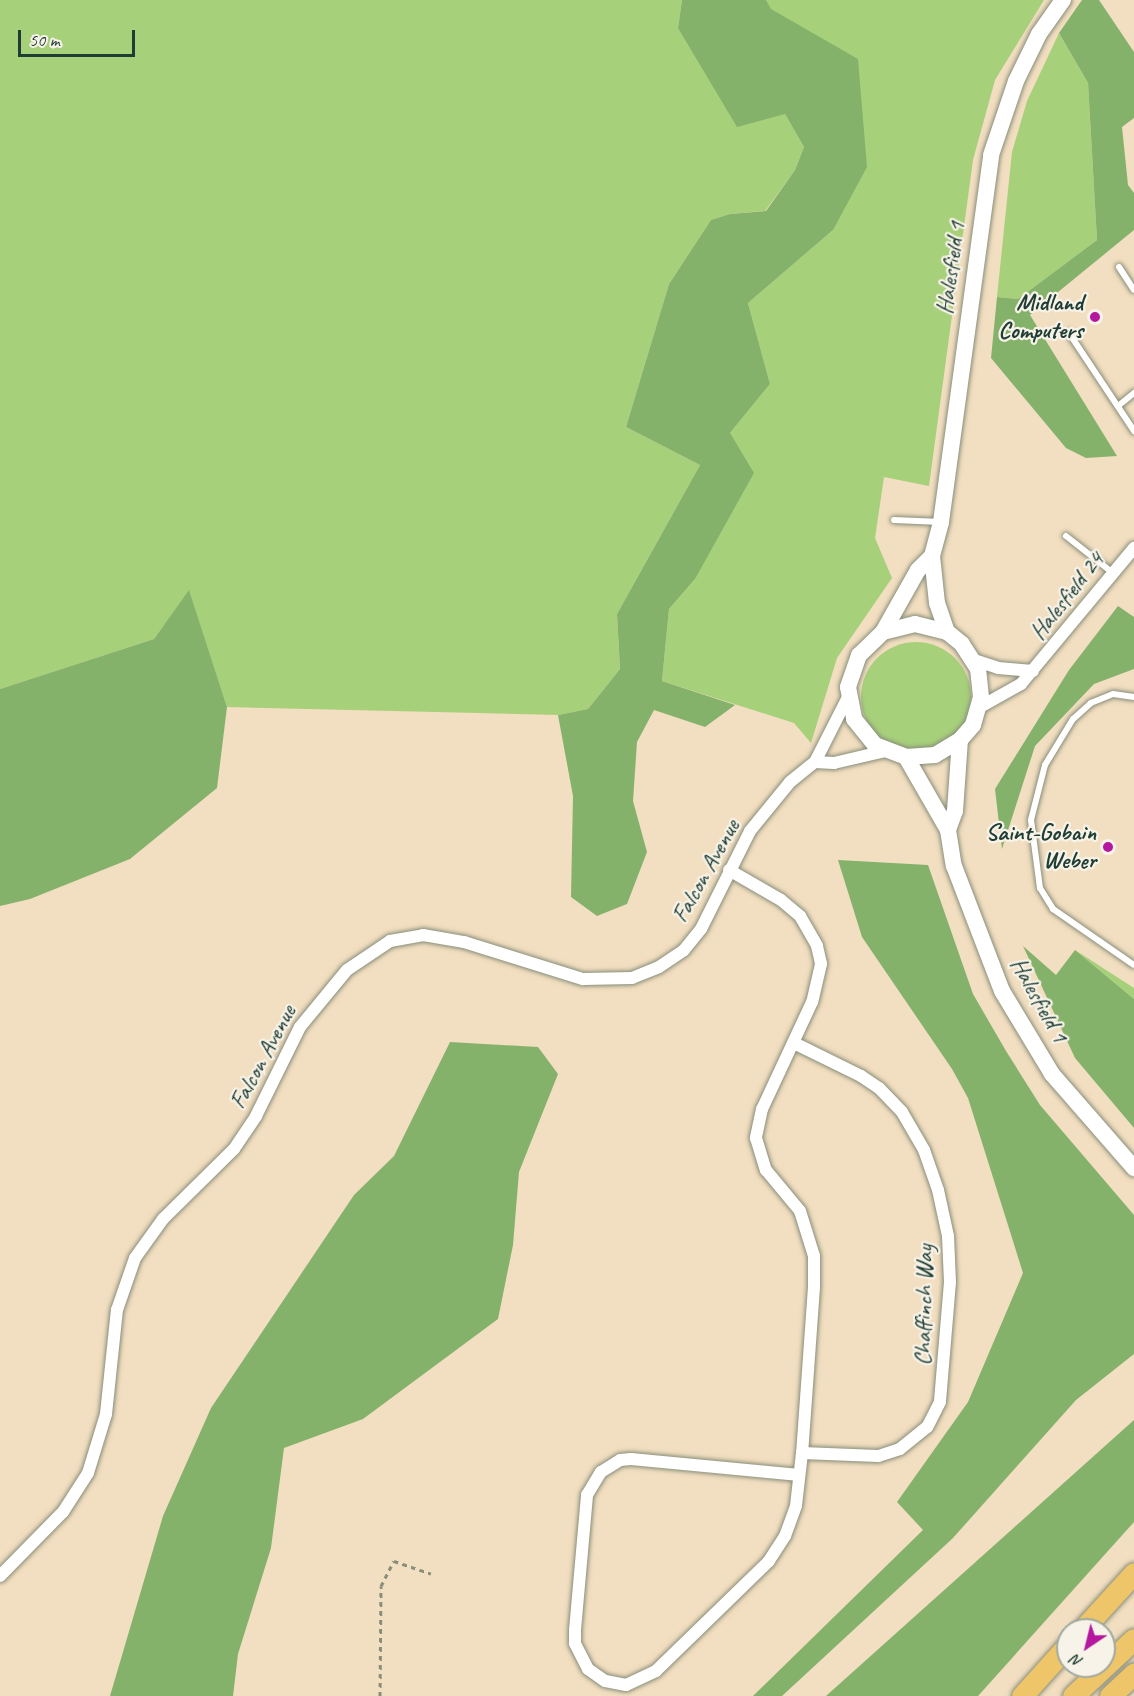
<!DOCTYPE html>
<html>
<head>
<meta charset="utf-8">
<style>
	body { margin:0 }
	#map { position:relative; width:1134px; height:1696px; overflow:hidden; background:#f2dec0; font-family:Caveat,sans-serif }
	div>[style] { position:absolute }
	.green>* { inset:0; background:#a7d07b }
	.round { border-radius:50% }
	.forest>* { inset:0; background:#85b26b }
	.path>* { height:3px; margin-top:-1.5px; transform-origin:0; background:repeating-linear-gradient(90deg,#888e7a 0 4.5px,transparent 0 9px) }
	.roads { filter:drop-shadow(0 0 2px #888e7a) drop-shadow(0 0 2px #888e7a) }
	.service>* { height:6px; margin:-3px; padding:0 3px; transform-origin:3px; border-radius:3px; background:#fff }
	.minor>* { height:12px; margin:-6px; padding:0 6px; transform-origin:6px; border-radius:6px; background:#fff }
	.tertiary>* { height:16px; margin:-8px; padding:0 8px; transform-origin:8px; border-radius:8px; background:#fff }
	.trunk>* { height:21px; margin:-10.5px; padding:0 10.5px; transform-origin:10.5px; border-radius:10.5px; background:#eec569 }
	.dots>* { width:16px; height:16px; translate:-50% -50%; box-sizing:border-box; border:3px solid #f7f3e8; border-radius:50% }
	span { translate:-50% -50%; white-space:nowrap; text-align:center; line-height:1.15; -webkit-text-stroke:4.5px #f7f3e8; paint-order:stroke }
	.street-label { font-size:24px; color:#1f3d34 }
	.poi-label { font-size:24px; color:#1f3d34; font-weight:700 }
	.right { translate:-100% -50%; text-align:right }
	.north { position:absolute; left:1056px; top:1618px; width:60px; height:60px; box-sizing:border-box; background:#f7f3e8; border:2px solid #a1aaa0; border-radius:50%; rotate:215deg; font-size:16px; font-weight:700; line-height:24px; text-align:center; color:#1f3d34 }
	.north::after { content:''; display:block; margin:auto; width:21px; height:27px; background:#b5179e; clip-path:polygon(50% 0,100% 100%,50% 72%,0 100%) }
	.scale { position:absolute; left:18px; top:30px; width:117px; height:27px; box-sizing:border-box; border:3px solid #1f3d34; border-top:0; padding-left:8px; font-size:18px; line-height:21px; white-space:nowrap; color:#1f3d34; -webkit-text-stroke:4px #f7f3e8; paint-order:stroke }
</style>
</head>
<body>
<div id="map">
	<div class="green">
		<i style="clip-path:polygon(0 0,682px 0,678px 28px,785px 114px,804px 147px,795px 170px,765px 211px,730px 214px,711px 220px,669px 284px,626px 427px,700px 465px,617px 614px,620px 669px,588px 709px,558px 715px,227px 707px,189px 591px,154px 639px,0 689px)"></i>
		<i style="clip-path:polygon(766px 0,1044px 0,995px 80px,973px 160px,929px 486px,884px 477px,875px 538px,892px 578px,837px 658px,811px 743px,794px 723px,662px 681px,669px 609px,695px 579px,730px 433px,770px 384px,748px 303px,833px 230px)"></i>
		<i style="clip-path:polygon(1059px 33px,1088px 83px,1097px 240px,1018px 299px,997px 297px,1012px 152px,1027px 101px)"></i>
		<i class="round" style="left:861px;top:642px;width:110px;height:110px"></i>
		<i style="clip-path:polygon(1075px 950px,1134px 988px,1134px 999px)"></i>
	</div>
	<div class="forest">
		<i style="clip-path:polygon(682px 0,766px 0,771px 9px,858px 59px,867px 167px,833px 230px,748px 303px,770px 384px,730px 433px,754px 473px,695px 579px,669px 609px,662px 681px,735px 705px,705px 727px,654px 710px,637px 742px,633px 801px,647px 852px,627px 904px,597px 916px,571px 897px,573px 796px,558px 715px,588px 709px,620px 669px,617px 614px,700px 465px,626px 427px,669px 284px,711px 220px,730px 214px,766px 211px,795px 170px,804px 147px,785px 114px,737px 127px,678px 28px)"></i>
		<i style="clip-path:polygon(1082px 0,1099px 0,1134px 52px,1134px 118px,1122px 127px,1128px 185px,1134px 193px,1134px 230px,1030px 315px,1117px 456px,1086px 458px,1066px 448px,991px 358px,997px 297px,1018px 299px,1097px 240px,1088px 83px,1059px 33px)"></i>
		<i style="clip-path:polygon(189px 590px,227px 707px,217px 788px,130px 859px,30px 899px,0 906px,0 689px,154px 639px)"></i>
		<i style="clip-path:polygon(1118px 606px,1134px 617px,1134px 669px,1094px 684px,1035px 746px,1002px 849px,995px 789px,1069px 670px)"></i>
		<i style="clip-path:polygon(838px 860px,928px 865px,973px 994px,1006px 1051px,1040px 1105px,1134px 1215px,1134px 1354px,1076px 1400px,953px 1538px,782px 1696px,753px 1696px,923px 1530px,897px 1502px,968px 1402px,1023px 1273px,968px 1098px,952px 1069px,862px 937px)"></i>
		<i style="clip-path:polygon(1023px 946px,1056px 975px,1075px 950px,1134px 999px,1134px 1128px,1075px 1058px)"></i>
		<i style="clip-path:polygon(450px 1042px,538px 1047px,558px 1074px,519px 1172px,513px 1245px,498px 1319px,363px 1419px,284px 1448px,271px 1548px,238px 1654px,233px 1696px,110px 1696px,163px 1516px,211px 1408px,354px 1195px,394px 1156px)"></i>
		<i style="clip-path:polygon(1134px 1420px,1134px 1522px,978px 1696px,826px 1696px)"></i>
	</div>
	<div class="path">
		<i style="left:380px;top:1696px;width:110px;rotate:-89.5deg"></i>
		<i style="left:381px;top:1586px;width:28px;rotate:-63deg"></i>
		<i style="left:394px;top:1561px;width:39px;rotate:19deg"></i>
	</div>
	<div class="roads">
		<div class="service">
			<i style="left:1119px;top:267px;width:27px;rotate:57deg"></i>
			<i style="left:1069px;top:333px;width:118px;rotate:56.4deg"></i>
			<i style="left:1118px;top:406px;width:21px;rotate:-39deg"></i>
			<i style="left:894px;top:520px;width:47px;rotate:2.4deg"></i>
			<i style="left:1066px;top:536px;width:60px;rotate:38.2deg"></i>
			<i style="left:1134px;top:697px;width:21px;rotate:-172deg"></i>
			<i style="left:1113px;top:694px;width:24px;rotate:158deg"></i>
			<i style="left:1091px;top:703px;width:24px;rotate:138deg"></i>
			<i style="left:1073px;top:719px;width:54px;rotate:121.3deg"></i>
			<i style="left:1045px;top:765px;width:57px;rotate:104.3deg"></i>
			<i style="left:1031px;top:820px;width:69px;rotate:82.5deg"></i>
			<i style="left:1040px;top:888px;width:25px;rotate:58deg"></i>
			<i style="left:1053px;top:909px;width:98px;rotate:34.7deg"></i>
		</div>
		<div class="minor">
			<i style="left:974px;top:660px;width:25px;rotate:18deg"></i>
			<i style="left:998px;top:668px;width:35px;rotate:5deg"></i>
			<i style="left:980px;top:707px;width:47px;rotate:-29.3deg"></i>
			<i style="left:1021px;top:684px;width:177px;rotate:-50.3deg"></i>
			<i style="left:815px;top:762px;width:19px;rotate:3deg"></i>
			<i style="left:834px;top:763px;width:52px;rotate:-13.2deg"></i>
			<i style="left:729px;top:870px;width:60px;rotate:30deg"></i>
			<i style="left:781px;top:900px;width:25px;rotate:40deg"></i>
			<i style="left:800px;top:916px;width:34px;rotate:60deg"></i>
			<i style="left:817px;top:946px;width:18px;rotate:77deg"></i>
			<i style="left:821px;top:964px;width:39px;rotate:103deg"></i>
			<i style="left:812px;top:1002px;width:118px;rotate:115deg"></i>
			<i style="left:762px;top:1109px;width:30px;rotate:102deg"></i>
			<i style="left:756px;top:1138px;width:34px;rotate:73deg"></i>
			<i style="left:766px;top:1170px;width:53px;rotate:50.3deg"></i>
			<i style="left:800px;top:1211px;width:47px;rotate:72.7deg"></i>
			<i style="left:814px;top:1256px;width:31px;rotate:90deg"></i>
			<i style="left:814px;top:1287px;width:166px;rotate:94.1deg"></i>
			<i style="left:802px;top:1453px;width:53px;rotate:96.5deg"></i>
			<i style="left:796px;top:1506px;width:32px;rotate:110deg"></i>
			<i style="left:785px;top:1536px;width:30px;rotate:123deg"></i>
			<i style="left:769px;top:1561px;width:158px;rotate:135.8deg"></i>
			<i style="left:656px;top:1671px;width:33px;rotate:155deg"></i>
			<i style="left:626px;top:1685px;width:21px;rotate:-169deg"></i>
			<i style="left:605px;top:1681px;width:21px;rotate:-145deg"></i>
			<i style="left:588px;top:1669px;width:29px;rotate:-117deg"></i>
			<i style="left:575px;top:1643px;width:13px;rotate:-90deg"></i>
			<i style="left:575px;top:1630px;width:136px;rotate:-84.9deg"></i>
			<i style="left:587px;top:1495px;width:27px;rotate:-59deg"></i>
			<i style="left:601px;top:1472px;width:22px;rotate:-32deg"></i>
			<i style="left:620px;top:1460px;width:11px;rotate:-5deg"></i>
			<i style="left:631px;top:1459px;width:169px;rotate:5.4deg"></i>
			<i style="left:794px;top:1043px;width:75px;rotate:26.2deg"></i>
			<i style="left:861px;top:1076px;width:22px;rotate:34deg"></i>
			<i style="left:879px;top:1088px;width:33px;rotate:46deg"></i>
			<i style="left:902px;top:1112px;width:44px;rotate:59.9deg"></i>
			<i style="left:924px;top:1150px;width:42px;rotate:70.7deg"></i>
			<i style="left:938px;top:1190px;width:47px;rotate:77.7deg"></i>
			<i style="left:948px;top:1236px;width:46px;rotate:87.5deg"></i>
			<i style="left:950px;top:1282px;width:120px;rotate:94.8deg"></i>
			<i style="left:940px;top:1402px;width:28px;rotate:117deg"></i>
			<i style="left:927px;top:1427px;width:35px;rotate:141deg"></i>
			<i style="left:900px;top:1449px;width:23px;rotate:162deg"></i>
			<i style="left:878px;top:1456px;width:76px;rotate:-177.7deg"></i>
			<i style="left:0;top:1576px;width:90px;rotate:-45.5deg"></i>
			<i style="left:63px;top:1512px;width:46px;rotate:-57.3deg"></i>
			<i style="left:88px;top:1473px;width:62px;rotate:-73deg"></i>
			<i style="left:106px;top:1414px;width:105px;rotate:-84deg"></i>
			<i style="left:117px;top:1310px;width:55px;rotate:-70.9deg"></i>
			<i style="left:135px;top:1258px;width:48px;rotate:-54.3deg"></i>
			<i style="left:163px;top:1219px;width:100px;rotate:-44.6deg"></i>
			<i style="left:234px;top:1149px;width:40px;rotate:-56deg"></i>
			<i style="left:256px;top:1116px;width:99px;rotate:-63.7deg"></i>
			<i style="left:300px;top:1027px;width:74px;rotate:-50.5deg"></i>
			<i style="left:347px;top:970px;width:52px;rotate:-34deg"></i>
			<i style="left:390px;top:941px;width:34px;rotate:-10deg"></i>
			<i style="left:423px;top:935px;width:42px;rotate:9.7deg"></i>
			<i style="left:464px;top:942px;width:125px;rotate:17.3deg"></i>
			<i style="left:583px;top:979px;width:49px;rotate:-1.2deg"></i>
			<i style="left:632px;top:978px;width:29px;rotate:-22deg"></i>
			<i style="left:659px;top:967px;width:30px;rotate:-34deg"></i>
			<i style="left:684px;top:950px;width:27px;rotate:-51deg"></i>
			<i style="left:701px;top:929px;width:110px;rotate:-63.4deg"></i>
			<i style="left:750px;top:831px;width:63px;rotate:-50.8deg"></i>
			<i style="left:790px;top:782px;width:32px;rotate:-39deg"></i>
			<i style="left:815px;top:762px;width:73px;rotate:-63.1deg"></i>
		</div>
		<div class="tertiary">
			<i style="left:883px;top:632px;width:71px;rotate:-60.6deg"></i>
			<i style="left:918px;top:570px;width:20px;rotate:-45deg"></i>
			<i style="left:947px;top:632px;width:31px;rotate:-109deg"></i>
			<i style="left:937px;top:603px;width:47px;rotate:-96.1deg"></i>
			<i style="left:932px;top:556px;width:35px;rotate:-75deg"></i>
			<i style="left:941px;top:522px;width:370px;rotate:-82.2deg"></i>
			<i style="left:991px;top:155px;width:78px;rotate:-71.3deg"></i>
			<i style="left:1016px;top:81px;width:52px;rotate:-63.9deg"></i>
			<i style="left:1039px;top:34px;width:42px;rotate:-54.8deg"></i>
			<i style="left:906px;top:757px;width:29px;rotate:-4deg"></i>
			<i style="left:935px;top:755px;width:29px;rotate:-31deg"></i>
			<i style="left:960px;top:740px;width:20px;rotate:-49deg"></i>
			<i style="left:973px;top:725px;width:29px;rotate:-74deg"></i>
			<i style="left:981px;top:697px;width:28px;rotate:-96deg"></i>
			<i style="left:978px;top:669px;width:30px;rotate:-123deg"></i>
			<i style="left:962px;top:644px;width:19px;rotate:-141deg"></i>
			<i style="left:947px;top:632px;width:33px;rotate:-166deg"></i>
			<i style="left:915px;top:624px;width:33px;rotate:166deg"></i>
			<i style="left:883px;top:632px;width:33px;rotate:136deg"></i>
			<i style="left:859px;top:655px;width:34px;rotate:109deg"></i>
			<i style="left:848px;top:687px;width:33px;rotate:79deg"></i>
			<i style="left:854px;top:719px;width:33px;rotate:51deg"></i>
			<i style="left:875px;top:745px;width:33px;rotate:21deg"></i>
			<i style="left:906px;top:757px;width:84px;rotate:60.1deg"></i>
			<i style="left:948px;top:830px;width:36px;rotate:81deg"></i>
			<i style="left:954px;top:866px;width:134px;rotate:69deg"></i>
			<i style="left:1002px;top:991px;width:97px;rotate:58.9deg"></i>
			<i style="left:1052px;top:1074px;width:125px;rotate:48.9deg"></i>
			<i style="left:948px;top:830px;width:20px;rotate:-70deg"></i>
			<i style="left:955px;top:811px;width:71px;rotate:-86deg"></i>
		</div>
		<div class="trunk">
			<i style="left:1082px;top:1630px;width:77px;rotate:-47.6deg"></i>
			<i style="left:1022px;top:1696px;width:69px;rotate:-48deg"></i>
			<i style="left:1073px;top:1696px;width:83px;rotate:-43.1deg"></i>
			<i style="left:1110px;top:1696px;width:33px;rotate:-43deg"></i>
		</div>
	</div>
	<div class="dots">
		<i style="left:1095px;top:317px;background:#b5179e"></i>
		<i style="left:1108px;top:847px;background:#b5179e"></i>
	</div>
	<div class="street-label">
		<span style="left:951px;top:268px;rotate:-82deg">Halesfield 1</span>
		<span style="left:1067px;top:596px;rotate:-52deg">Halesfield 24</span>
		<span style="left:706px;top:871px;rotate:-61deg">Falcon Avenue</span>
		<span style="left:1039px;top:1000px;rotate:61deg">Halesfield 1</span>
		<span style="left:263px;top:1057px;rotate:-62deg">Falcon Avenue</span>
		<span style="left:924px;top:1305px;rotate:-89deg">Chaffinch Way</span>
	</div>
	<div class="poi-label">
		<span class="right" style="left:1083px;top:317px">Midland<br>Computers</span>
		<span class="right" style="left:1096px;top:847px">Saint-Gobain<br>Weber</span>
	</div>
	<div class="north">N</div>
	<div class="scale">50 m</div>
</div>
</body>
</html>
